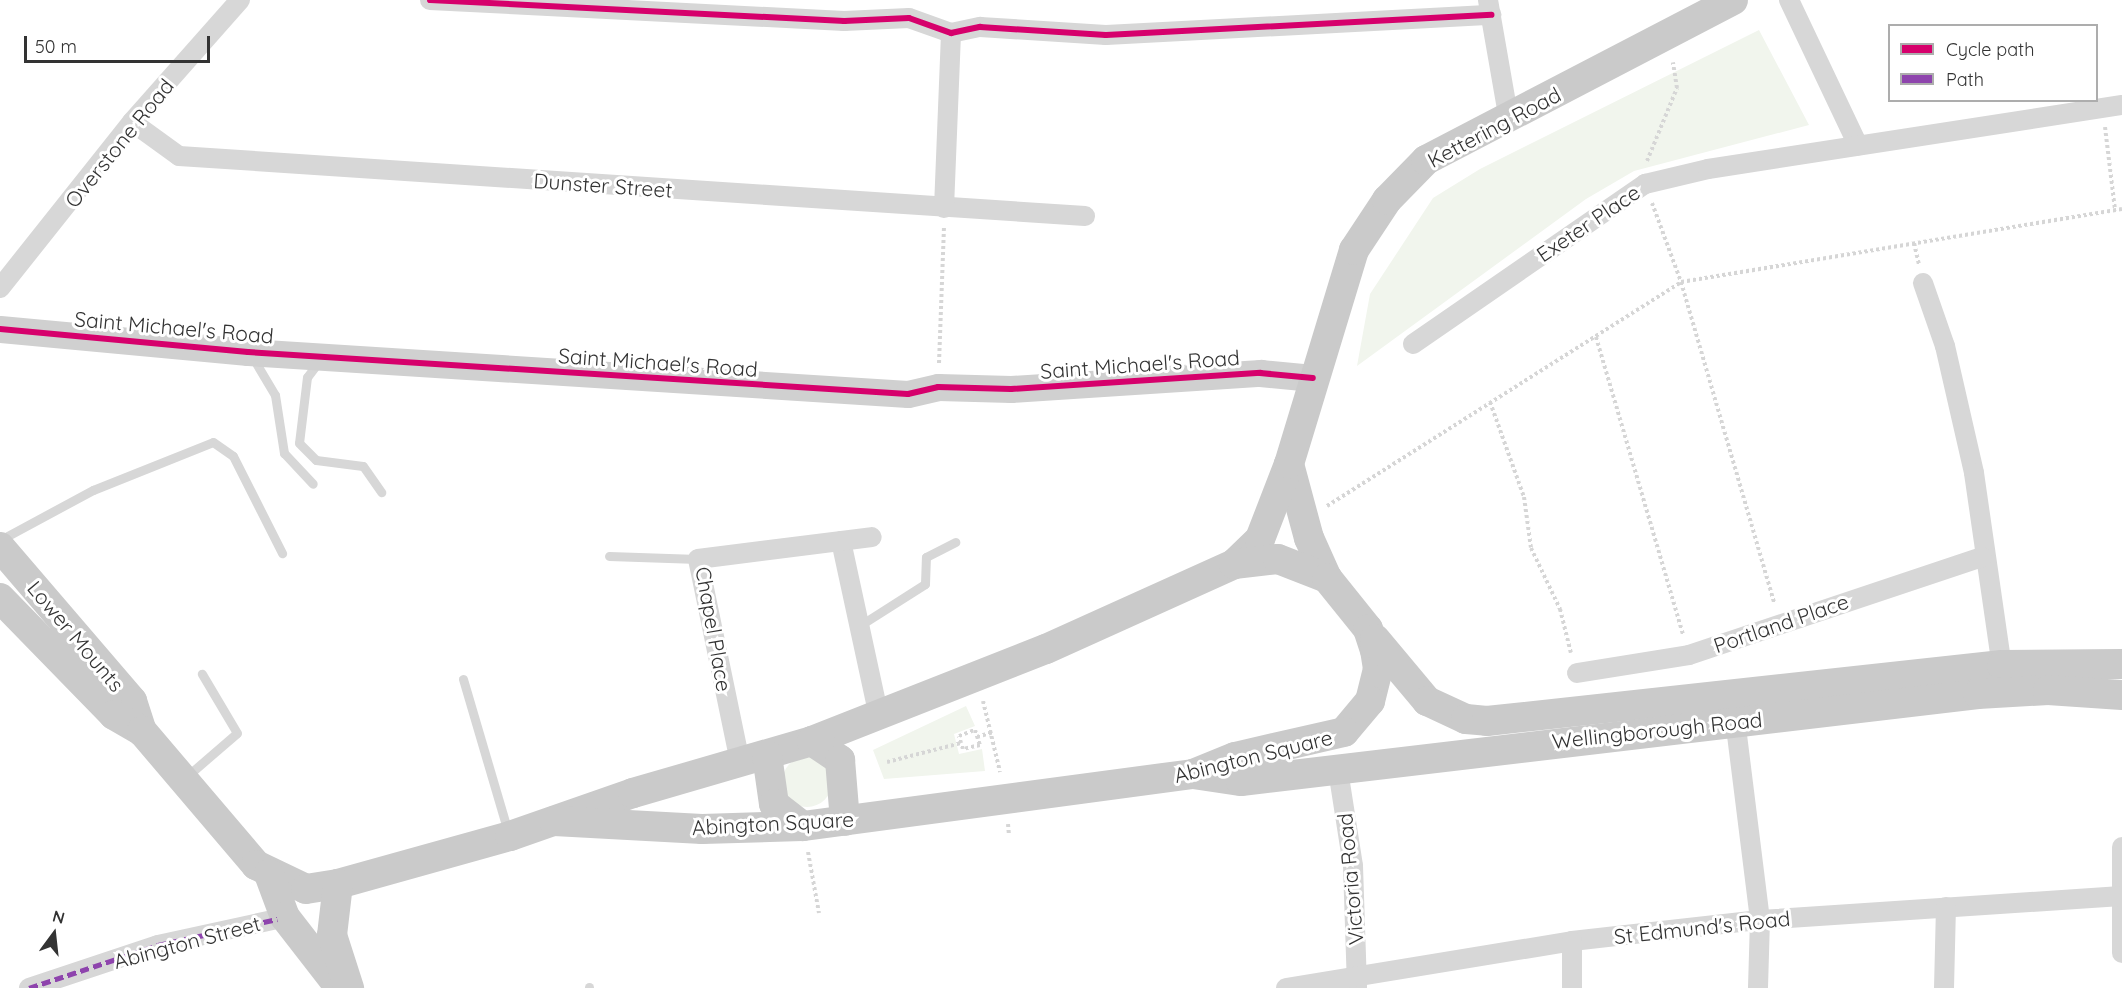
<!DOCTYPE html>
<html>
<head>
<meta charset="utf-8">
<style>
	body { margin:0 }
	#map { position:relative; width:2122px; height:988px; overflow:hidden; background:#fff; font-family:Quicksand,sans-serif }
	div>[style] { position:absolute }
	.green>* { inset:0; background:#f1f5ed }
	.round { border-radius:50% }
	.path>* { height:4px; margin-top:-2px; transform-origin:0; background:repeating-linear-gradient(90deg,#d6d6d6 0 3px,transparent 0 6px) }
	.lane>* { height:9px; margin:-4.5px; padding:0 4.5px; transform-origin:4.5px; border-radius:4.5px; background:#d7d7d7 }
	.street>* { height:20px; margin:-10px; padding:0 10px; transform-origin:10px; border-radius:10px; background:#d7d7d7 }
	.secondary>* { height:27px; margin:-13.5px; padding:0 13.5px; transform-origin:13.5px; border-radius:13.5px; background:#d0d0d0 }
	.primary>* { height:30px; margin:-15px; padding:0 15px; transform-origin:15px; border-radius:15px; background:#cacaca }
	.quiet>* { height:4.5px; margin-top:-2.25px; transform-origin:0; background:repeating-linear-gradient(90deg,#8e44ad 0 9px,transparent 0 13.5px) }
	.cycleway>* { height:6px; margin:-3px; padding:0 3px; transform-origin:3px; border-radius:3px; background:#d6006c }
	span { translate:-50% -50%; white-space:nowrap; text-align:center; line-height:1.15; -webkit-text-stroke:6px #fff; paint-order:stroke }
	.street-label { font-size:21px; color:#333 }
	.legend { position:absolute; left:1888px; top:24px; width:210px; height:78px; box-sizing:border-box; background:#fff; border:2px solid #adadad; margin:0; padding:8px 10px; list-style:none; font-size:18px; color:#333 }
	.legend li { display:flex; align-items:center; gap:12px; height:30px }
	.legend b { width:30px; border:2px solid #adadad }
	.north { position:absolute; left:24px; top:904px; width:60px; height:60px; -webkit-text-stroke:4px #fff; paint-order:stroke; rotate:15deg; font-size:16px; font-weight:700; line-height:24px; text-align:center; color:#333 }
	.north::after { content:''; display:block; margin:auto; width:21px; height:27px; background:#333; clip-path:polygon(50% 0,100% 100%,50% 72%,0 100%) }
	.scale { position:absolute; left:24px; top:36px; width:186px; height:27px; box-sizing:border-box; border:3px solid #333; border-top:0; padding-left:8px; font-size:18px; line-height:21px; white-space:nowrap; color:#333; -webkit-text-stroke:4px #fff; paint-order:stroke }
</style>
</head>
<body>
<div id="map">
	<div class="green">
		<i style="clip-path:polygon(1759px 30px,1809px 125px,1634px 171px,1586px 199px,1357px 366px,1370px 294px,1433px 198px,1480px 169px)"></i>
		<i style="clip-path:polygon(966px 706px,975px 726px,954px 734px,959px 754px,982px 749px,985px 771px,884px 779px,873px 750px)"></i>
		<i class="round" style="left:782px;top:757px;width:50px;height:50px"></i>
	</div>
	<div class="path">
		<i style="left:2105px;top:127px;width:84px;rotate:83.1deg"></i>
		<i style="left:1647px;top:161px;width:79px;rotate:-67.7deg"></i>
		<i style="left:1677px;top:88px;width:26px;rotate:-99deg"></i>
		<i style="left:1652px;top:203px;width:84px;rotate:69.8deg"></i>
		<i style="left:1681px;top:282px;width:334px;rotate:73.8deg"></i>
		<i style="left:1914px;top:243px;width:22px;rotate:77deg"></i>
		<i style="left:1596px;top:337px;width:310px;rotate:73.7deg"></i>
		<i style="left:939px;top:363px;width:136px;rotate:-87.9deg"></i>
		<i style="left:1490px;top:402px;width:101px;rotate:70.3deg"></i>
		<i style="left:1524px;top:497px;width:51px;rotate:82.2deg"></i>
		<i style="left:1531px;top:548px;width:68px;rotate:64.6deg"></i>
		<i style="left:1560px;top:609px;width:45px;rotate:76deg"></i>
		<i style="left:1327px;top:506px;width:419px;rotate:-32.3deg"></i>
		<i style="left:1681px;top:282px;width:447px;rotate:-9.4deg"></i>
		<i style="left:983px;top:701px;width:73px;rotate:76.5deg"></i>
		<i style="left:977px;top:737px;width:17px;rotate:-17deg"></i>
		<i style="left:887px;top:762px;width:76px;rotate:-14.4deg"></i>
		<i style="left:961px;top:743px;width:7px;rotate:-106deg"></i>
		<i style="left:959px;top:736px;width:17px;rotate:-21deg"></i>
		<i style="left:975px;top:730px;width:16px;rotate:72deg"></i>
		<i style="left:980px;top:745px;width:17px;rotate:167deg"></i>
		<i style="left:963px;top:749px;width:6px;rotate:-108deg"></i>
		<i style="left:1008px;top:824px;width:11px;rotate:85deg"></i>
		<i style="left:808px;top:852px;width:62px;rotate:79.8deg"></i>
	</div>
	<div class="lane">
		<i style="left:253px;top:358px;width:43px;rotate:59.3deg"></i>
		<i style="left:275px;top:395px;width:59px;rotate:81.2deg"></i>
		<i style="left:284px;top:453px;width:42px;rotate:46.9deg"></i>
		<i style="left:320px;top:360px;width:21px;rotate:127deg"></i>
		<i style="left:307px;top:377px;width:66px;rotate:96.9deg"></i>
		<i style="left:299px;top:443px;width:24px;rotate:45deg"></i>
		<i style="left:316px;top:460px;width:47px;rotate:7.3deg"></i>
		<i style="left:363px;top:466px;width:32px;rotate:55deg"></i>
		<i style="left:0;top:540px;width:106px;rotate:-28.3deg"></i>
		<i style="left:93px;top:490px;width:129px;rotate:-21.8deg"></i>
		<i style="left:213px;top:442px;width:24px;rotate:35deg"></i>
		<i style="left:233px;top:456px;width:109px;rotate:63.2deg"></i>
		<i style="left:609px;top:556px;width:89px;rotate:1.9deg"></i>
		<i style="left:859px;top:626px;width:78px;rotate:-32.5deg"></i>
		<i style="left:925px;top:584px;width:27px;rotate:-88deg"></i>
		<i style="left:926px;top:557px;width:33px;rotate:-27deg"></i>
		<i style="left:463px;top:679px;width:159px;rotate:73.6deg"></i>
		<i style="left:186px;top:777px;width:67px;rotate:-40.8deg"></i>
		<i style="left:237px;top:733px;width:69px;rotate:-120.7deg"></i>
		<i style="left:589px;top:987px;width:1px;rotate:90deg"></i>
	</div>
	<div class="street">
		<i style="left:430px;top:0;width:415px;rotate:2.9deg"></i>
		<i style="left:844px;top:21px;width:65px;rotate:-2.6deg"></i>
		<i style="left:909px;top:18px;width:45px;rotate:19.7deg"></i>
		<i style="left:951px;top:33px;width:30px;rotate:-12deg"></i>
		<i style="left:980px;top:27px;width:126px;rotate:3.6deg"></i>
		<i style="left:1106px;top:35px;width:386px;rotate:-3deg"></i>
		<i style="left:1488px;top:0;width:117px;rotate:80.1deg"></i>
		<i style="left:1789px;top:0;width:161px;rotate:64.6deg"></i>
		<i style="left:132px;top:122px;width:58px;rotate:35.9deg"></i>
		<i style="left:179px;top:156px;width:908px;rotate:3.79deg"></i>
		<i style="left:944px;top:208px;width:175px;rotate:-87.7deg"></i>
		<i style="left:1923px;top:283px;width:67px;rotate:70.8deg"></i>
		<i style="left:1945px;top:346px;width:130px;rotate:77.1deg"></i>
		<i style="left:1974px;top:473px;width:203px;rotate:81.8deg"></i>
		<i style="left:0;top:288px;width:212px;rotate:-51.5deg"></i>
		<i style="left:132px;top:122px;width:163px;rotate:-48.5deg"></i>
		<i style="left:1413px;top:344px;width:282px;rotate:-34.6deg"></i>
		<i style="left:1645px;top:184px;width:65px;rotate:-13.4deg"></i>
		<i style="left:1708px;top:169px;width:419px;rotate:-8.8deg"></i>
		<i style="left:841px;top:541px;width:180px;rotate:77.8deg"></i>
		<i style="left:1577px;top:673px;width:113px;rotate:-9.1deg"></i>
		<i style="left:1689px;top:655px;width:309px;rotate:-18.5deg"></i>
		<i style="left:1734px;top:711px;width:211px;rotate:82.9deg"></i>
		<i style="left:1760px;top:920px;width:68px;rotate:91.7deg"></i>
		<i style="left:740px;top:762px;width:207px;rotate:-101.7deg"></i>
		<i style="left:698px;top:559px;width:175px;rotate:-7.2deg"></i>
		<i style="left:1338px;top:770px;width:97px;rotate:81.1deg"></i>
		<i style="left:1353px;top:866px;width:122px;rotate:88.1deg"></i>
		<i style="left:2122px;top:847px;width:106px;rotate:90deg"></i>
		<i style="left:29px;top:988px;width:136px;rotate:-18.4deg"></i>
		<i style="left:158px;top:945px;width:122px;rotate:-12.3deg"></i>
		<i style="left:1286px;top:988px;width:290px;rotate:-9.3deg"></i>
		<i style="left:1572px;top:941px;width:189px;rotate:-6.4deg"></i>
		<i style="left:1760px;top:920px;width:362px;rotate:-3.8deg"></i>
		<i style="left:1572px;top:988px;width:47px;rotate:-90deg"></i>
		<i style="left:1944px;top:988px;width:81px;rotate:-88.6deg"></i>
	</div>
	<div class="secondary">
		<i style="left:0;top:329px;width:249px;rotate:5.3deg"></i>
		<i style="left:248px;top:352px;width:661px;rotate:3.64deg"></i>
		<i style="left:908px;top:394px;width:31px;rotate:-13deg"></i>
		<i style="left:938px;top:387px;width:73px;rotate:1.6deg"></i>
		<i style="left:1011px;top:389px;width:250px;rotate:-3.7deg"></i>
		<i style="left:1260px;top:373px;width:53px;rotate:5.4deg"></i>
	</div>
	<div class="primary">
		<i style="left:1289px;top:464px;width:77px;rotate:74.9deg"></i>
		<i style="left:1309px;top:538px;width:44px;rotate:65.8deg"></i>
		<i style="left:0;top:547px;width:203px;rotate:49.4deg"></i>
		<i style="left:132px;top:701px;width:32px;rotate:72deg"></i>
		<i style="left:1234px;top:564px;width:36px;rotate:-44deg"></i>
		<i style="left:1260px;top:539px;width:80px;rotate:-68.9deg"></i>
		<i style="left:1289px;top:464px;width:224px;rotate:-73.1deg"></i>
		<i style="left:1354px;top:250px;width:60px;rotate:-56.6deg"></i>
		<i style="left:1387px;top:200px;width:56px;rotate:-45.7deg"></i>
		<i style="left:1426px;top:160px;width:346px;rotate:-27.5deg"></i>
		<i style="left:0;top:598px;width:163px;rotate:45.7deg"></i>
		<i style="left:114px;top:715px;width:32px;rotate:30deg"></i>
		<i style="left:142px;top:731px;width:176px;rotate:49.6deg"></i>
		<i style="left:256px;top:865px;width:55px;rotate:25.6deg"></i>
		<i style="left:306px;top:889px;width:32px;rotate:-9deg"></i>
		<i style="left:338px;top:884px;width:179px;rotate:-15.6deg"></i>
		<i style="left:510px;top:836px;width:130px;rotate:-19.3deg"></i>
		<i style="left:633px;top:793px;width:186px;rotate:-16.2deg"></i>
		<i style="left:812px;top:741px;width:251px;rotate:-21.5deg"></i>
		<i style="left:1046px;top:649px;width:206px;rotate:-24.3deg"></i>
		<i style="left:1234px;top:564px;width:44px;rotate:-6.5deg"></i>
		<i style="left:1278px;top:559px;width:53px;rotate:21.2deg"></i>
		<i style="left:1327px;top:578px;width:65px;rotate:51.2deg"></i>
		<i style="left:1368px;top:629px;width:22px;rotate:72deg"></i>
		<i style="left:1375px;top:650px;width:19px;rotate:81deg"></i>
		<i style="left:1378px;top:669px;width:33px;rotate:104deg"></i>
		<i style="left:1370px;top:701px;width:40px;rotate:130deg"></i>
		<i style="left:1344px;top:732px;width:112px;rotate:167.1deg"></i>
		<i style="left:1235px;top:757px;width:45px;rotate:158deg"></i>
		<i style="left:1193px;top:774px;width:394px;rotate:172.4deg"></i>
		<i style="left:802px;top:826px;width:100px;rotate:178.3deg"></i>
		<i style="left:702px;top:829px;width:148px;rotate:-176.9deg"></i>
		<i style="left:1375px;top:639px;width:81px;rotate:50deg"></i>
		<i style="left:1427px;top:701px;width:43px;rotate:24.8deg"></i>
		<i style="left:1466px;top:719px;width:21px;rotate:5deg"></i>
		<i style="left:1487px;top:721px;width:518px;rotate:-6.21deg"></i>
		<i style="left:2002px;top:665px;width:120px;rotate:-0.5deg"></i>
		<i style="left:812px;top:741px;width:34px;rotate:34deg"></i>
		<i style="left:840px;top:760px;width:61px;rotate:85.3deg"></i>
		<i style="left:767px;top:755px;width:49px;rotate:81.9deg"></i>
		<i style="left:774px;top:804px;width:36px;rotate:38deg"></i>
		<i style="left:1193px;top:774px;width:49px;rotate:8.3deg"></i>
		<i style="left:1241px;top:781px;width:742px;rotate:-6.73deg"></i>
		<i style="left:1978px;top:694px;width:70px;rotate:-3.3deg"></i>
		<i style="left:2048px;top:690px;width:74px;rotate:3.9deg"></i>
		<i style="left:269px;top:874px;width:46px;rotate:69.6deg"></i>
		<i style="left:285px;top:917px;width:90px;rotate:52.2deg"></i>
		<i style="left:338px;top:884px;width:51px;rotate:96.7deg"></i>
		<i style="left:332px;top:935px;width:56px;rotate:72.2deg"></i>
	</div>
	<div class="quiet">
		<i style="left:29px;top:988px;width:136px;rotate:-18.4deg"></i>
		<i style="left:158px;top:945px;width:122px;rotate:-12.3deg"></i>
	</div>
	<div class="cycleway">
		<i style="left:430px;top:0;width:415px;rotate:2.9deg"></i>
		<i style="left:844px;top:21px;width:65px;rotate:-2.6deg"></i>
		<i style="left:909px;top:18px;width:45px;rotate:19.7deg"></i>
		<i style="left:951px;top:33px;width:30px;rotate:-12deg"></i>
		<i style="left:980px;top:27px;width:126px;rotate:3.6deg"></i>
		<i style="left:1106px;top:35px;width:386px;rotate:-3deg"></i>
		<i style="left:0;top:329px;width:249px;rotate:5.3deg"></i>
		<i style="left:248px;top:352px;width:661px;rotate:3.64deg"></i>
		<i style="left:908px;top:394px;width:31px;rotate:-13deg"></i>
		<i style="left:938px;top:387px;width:73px;rotate:1.6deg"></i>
		<i style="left:1011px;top:389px;width:250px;rotate:-3.7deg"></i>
		<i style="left:1260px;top:373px;width:53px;rotate:5.4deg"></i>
	</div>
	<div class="street-label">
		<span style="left:1494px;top:127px;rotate:-28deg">Kettering Road</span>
		<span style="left:119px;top:143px;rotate:-51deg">Overstone Road</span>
		<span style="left:603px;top:185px;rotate:4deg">Dunster Street</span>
		<span style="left:1588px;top:223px;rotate:-34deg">Exeter Place</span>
		<span style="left:174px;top:327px;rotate:5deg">Saint Michael's Road</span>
		<span style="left:658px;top:362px;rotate:4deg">Saint Michael's Road</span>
		<span style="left:1140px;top:364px;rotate:-4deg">Saint Michael's Road</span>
		<span style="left:1781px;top:623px;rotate:-19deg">Portland Place</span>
		<span style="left:714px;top:629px;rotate:80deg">Chapel Place</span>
		<span style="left:76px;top:636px;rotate:50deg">Lower Mounts</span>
		<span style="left:1657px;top:730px;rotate:-6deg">Wellingborough Road</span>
		<span style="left:1253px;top:756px;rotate:-14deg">Abington Square</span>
		<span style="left:773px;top:823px;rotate:-3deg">Abington Square</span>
		<span style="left:1350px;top:879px;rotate:-95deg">Victoria Road</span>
		<span style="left:1702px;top:927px;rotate:-6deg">St Edmund's Road</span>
		<span style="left:187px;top:942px;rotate:-15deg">Abington Street</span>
	</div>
	<ul class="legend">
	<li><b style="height:8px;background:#d6006c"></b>Cycle path</li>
	<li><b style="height:8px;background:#8e44ad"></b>Path</li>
	</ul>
	<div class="north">N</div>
	<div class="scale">50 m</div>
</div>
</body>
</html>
